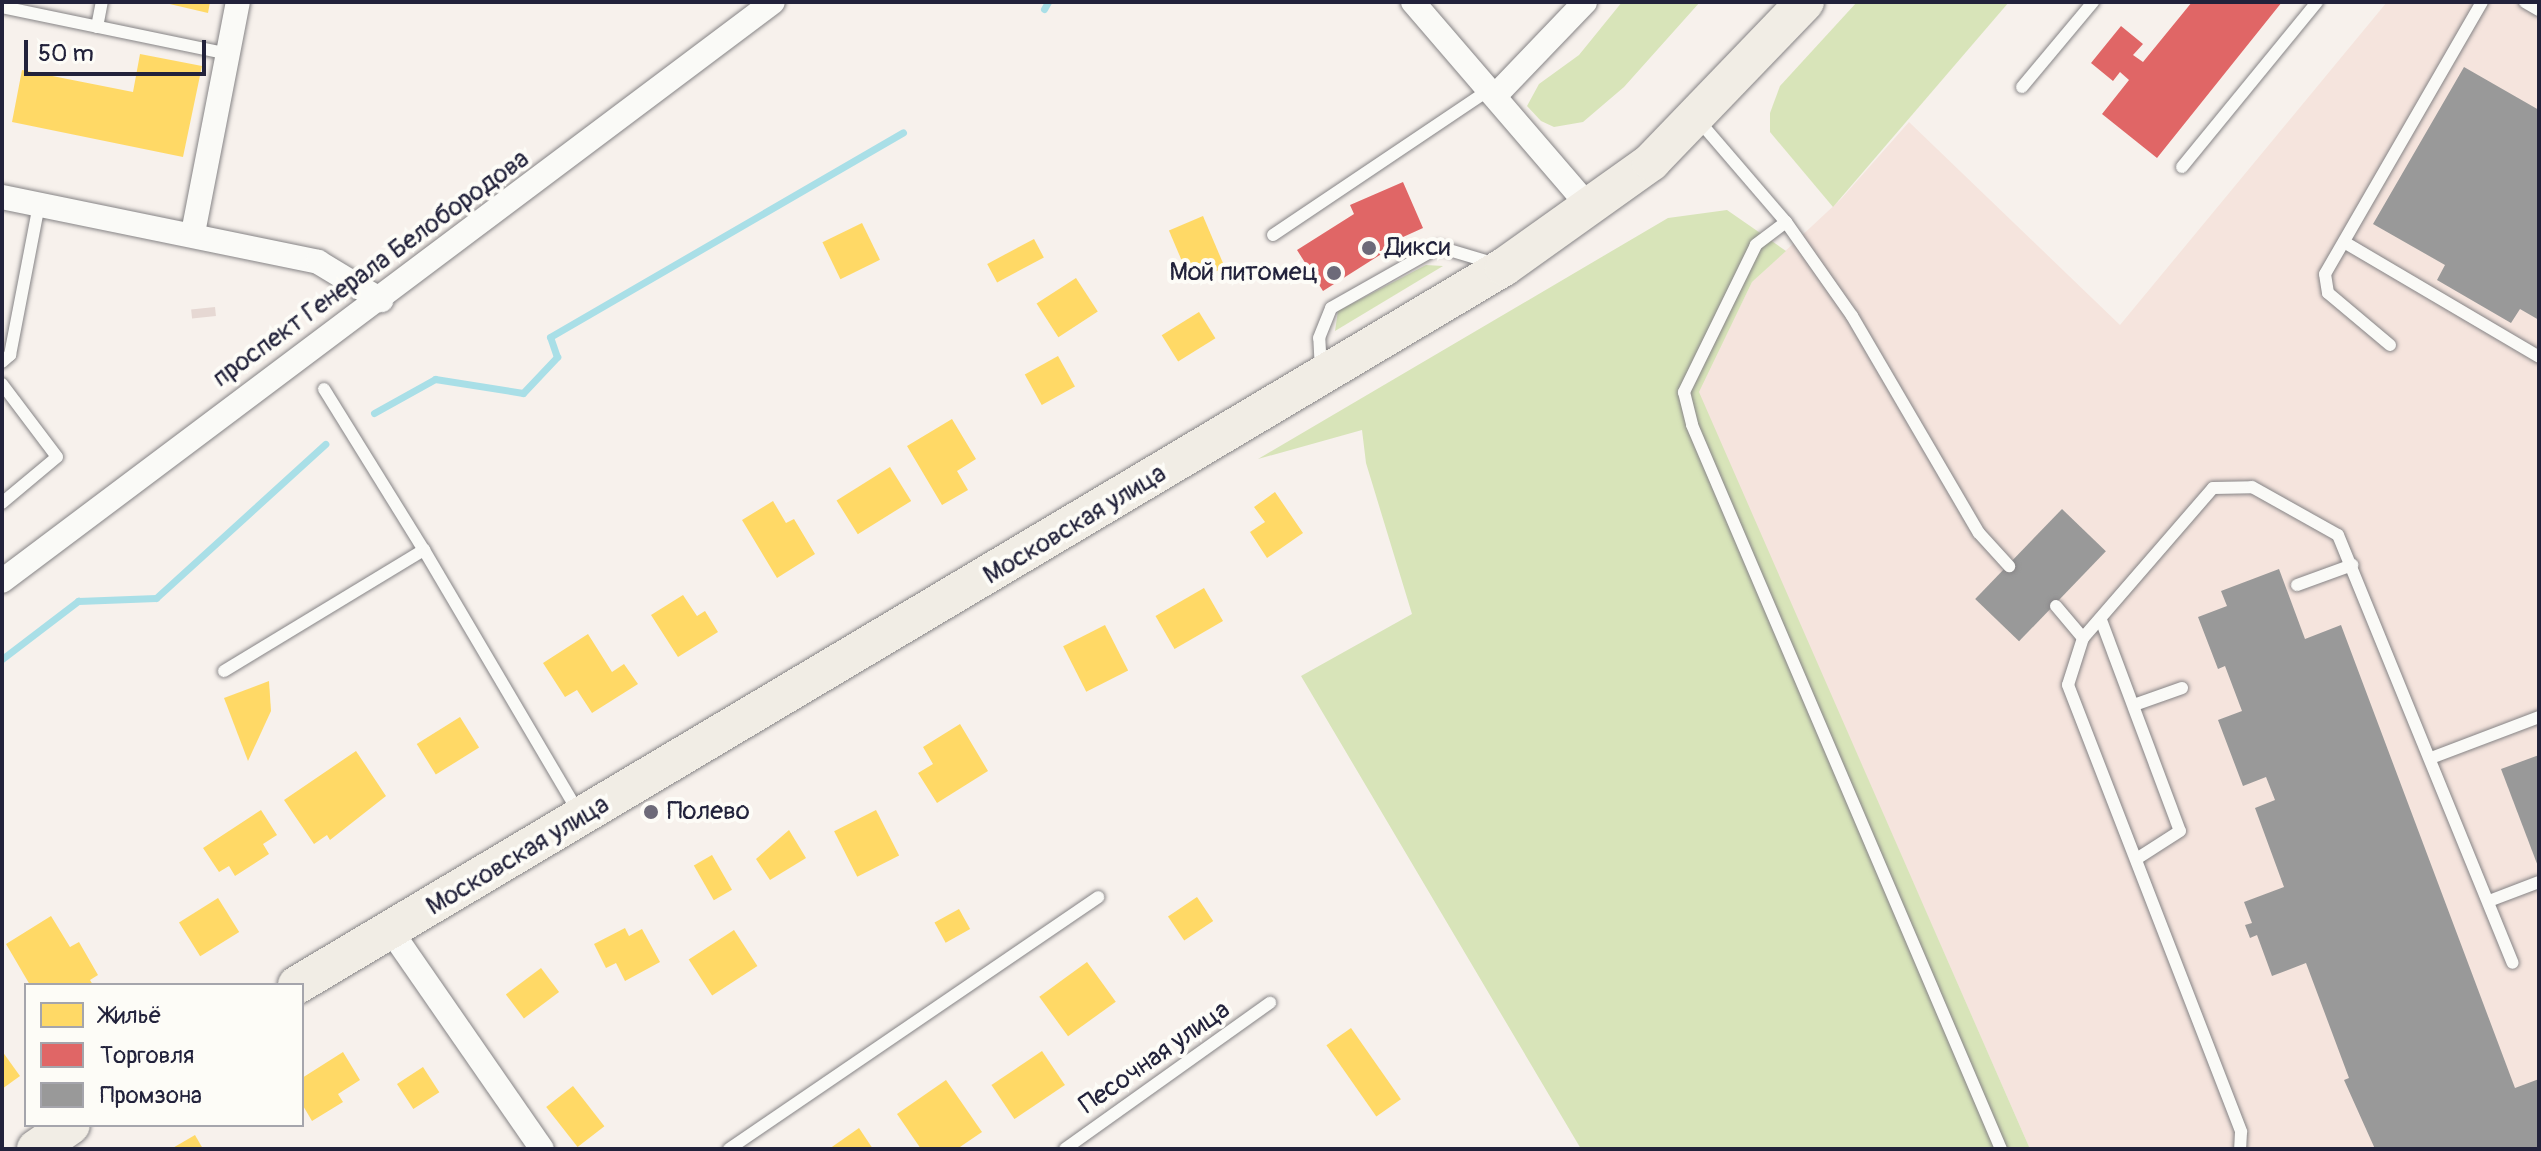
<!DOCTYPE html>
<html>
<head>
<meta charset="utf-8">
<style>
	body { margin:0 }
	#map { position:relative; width:2541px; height:1151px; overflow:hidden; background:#f7f1ec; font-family:Pangolin,sans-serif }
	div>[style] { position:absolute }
	.built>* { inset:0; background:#f5e4dd }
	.green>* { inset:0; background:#d8e4b9 }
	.homes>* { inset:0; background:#ffd966; transform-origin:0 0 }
	.shops>* { inset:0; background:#e06666 }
	.industry>* { inset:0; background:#999; transform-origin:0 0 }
	.stream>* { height:7px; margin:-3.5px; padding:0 3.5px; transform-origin:3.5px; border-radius:3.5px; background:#a9dfe7 }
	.building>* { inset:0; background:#e6d8d3; transform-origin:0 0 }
	.roads { filter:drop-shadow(0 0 2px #868486) drop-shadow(0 0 2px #868486) }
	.lane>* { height:12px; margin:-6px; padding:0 6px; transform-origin:6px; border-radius:6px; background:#fafaf7 }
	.street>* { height:24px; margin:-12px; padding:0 12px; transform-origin:12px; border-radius:12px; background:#fafaf7 }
	.primary>* { height:38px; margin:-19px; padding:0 19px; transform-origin:19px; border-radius:19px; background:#f1ede5 }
	.dots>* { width:22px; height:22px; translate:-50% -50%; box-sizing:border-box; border:4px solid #fdfcf7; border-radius:50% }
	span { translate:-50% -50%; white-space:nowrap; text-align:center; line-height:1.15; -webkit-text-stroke:8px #fdfcf7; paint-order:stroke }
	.poi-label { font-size:26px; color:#22223b }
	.left { translate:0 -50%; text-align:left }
	.right { translate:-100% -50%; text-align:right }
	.street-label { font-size:26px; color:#22223b }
	.frame { position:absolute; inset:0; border:4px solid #22223b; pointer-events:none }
	.legend { position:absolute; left:24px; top:983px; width:280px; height:144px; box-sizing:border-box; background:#fdfcf7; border:2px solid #a5a5ac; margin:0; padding:10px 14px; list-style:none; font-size:24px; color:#22223b }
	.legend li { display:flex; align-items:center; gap:16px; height:40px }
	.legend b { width:40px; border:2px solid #a5a5ac }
	.scale { position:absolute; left:24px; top:40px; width:182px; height:36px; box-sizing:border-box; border:4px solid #22223b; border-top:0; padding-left:10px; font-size:24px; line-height:28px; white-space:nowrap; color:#22223b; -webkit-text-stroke:6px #fdfcf7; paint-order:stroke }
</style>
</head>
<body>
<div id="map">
	<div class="built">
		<i style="clip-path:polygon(2387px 2px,2539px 2px,2539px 1149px,2030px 1149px,1698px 392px,1752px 282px,1841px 199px,1909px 122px,2120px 325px)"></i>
	</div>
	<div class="green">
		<i style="clip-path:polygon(1622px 2px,1700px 2px,1624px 87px,1583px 122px,1554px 127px,1541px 121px,1527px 106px,1539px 84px,1579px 55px)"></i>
		<i style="clip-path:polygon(1857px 2px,2009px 2px,1833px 207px,1770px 132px,1770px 113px,1780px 86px)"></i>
		<i style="clip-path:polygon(1727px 210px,1786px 251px,1752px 282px,1699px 392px,2030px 1149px,1581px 1149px,1301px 676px,1412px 614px,1366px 463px,1362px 430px,1258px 459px,1668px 218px)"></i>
		<i style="clip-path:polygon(1426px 265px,1443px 266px,1335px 331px,1338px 311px)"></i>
	</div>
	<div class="homes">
		<i style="clip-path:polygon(161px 2px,210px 2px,208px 13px)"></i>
		<i style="clip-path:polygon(140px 54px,202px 66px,183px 157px,12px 122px,22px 70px,133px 92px)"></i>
		<i style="left:1203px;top:216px;width:56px;height:37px;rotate:67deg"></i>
		<i style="left:862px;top:223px;width:41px;height:44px;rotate:64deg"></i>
		<i style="left:1034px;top:239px;width:21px;height:53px;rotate:62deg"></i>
		<i style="left:1076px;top:278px;width:40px;height:47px;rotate:57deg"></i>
		<i style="left:1199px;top:312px;width:31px;height:44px;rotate:58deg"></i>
		<i style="left:1058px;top:356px;width:35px;height:38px;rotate:61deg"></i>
		<i style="clip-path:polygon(952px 419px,976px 459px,957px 471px,968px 490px,942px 505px,907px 446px)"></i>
		<i style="left:890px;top:467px;width:40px;height:63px;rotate:58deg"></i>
		<i style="clip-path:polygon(1275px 492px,1303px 533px,1267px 558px,1250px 532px,1265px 522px,1254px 507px)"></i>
		<i style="clip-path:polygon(773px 501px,786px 523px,794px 519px,815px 554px,777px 578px,742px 520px)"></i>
		<i style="left:1204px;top:588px;width:38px;height:56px;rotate:60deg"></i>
		<i style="clip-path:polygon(683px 595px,697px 616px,705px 611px,718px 632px,678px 657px,651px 615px)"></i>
		<i style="left:1105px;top:625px;width:51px;height:47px;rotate:63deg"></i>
		<i style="clip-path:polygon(588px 634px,612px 672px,624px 664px,638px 684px,592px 713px,577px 690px,565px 697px,543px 663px)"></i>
		<i style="clip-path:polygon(269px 681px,271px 711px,248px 761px,224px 698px)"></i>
		<i style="left:460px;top:717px;width:36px;height:51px;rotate:58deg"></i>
		<i style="clip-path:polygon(960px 724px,988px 771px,937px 803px,918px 773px,933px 764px,923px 747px)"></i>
		<i style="clip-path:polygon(356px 751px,386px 796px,330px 840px,327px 835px,314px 844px,284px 800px)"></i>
		<i style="clip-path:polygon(261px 810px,277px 835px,263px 844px,269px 854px,235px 876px,229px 866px,219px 872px,203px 848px)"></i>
		<i style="left:876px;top:810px;width:51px;height:47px;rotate:63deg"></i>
		<i style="clip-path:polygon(789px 830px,806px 858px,770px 880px,756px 859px)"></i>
		<i style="left:712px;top:855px;width:40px;height:21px;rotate:60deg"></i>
		<i style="left:1197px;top:897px;width:29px;height:35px;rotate:56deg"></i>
		<i style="left:218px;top:898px;width:40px;height:46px;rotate:58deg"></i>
		<i style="left:959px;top:909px;width:23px;height:28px;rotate:61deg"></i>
		<i style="clip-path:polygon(51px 916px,70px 947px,79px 942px,98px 975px,90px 980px,93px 985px,30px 985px,6px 944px)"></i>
		<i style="clip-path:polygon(625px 928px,629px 936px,642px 929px,660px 962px,625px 981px,616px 963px,606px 968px,594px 944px)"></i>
		<i style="left:734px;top:930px;width:43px;height:54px;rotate:57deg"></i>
		<i style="left:1087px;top:962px;width:49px;height:59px;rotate:54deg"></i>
		<i style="left:541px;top:968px;width:30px;height:44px;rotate:53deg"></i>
		<i style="left:1351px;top:1028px;width:87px;height:30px;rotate:55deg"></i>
		<i style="clip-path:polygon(2px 1051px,20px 1076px,2px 1089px)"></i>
		<i style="left:1042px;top:1051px;width:41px;height:61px;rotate:56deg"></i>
		<i style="clip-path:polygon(343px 1052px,360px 1080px,338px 1094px,343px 1102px,312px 1121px,302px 1104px,302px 1078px)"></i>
		<i style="left:423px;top:1067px;width:30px;height:31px;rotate:57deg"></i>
		<i style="clip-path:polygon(946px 1080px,982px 1132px,957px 1149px,921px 1149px,897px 1114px)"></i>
		<i style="left:573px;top:1086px;width:51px;height:34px;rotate:52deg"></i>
		<i style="clip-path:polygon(859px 1128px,873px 1149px,829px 1149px)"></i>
		<i style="clip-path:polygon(195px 1135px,203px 1149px,171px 1149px)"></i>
	</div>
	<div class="shops">
		<i style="clip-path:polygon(2192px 2px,2282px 2px,2157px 158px,2102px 114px,2129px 80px,2120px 72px,2113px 81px,2091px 63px,2121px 26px,2143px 44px,2133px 55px,2143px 62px)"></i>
		<i style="clip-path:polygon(1403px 182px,1423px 228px,1392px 242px,1394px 246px,1323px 291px,1297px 250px,1354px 214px,1350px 205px)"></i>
	</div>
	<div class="industry">
		<i style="clip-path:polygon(2464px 67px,2539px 110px,2539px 320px,2520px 309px,2511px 323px,2437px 280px,2445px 265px,2373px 224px)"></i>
		<i style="left:2062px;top:509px;width:61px;height:125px;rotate:44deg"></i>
		<i style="clip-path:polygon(2279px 569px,2305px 639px,2341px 625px,2515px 1088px,2539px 1079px,2539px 1149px,2375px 1149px,2344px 1080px,2349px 1078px,2306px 963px,2272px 976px,2257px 935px,2250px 938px,2245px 925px,2252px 923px,2244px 902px,2284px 887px,2255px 808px,2275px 800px,2266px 777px,2243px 786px,2218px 720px,2242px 711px,2225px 666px,2218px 669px,2198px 617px,2227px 606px,2221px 591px)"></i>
		<i style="clip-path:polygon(2539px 755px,2539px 869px,2501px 769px)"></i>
	</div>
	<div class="stream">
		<i style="left:1044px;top:9px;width:8px;rotate:-60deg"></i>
		<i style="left:374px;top:413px;width:70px;rotate:-29.1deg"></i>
		<i style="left:435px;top:379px;width:89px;rotate:9deg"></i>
		<i style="left:523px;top:393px;width:50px;rotate:-46.6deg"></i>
		<i style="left:557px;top:357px;width:21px;rotate:-109deg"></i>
		<i style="left:550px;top:337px;width:408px;rotate:-30.1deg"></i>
		<i style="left:2px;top:659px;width:96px;rotate:-37.3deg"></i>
		<i style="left:78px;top:601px;width:78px;rotate:-2.2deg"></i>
		<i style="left:156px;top:598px;width:229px;rotate:-42.3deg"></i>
	</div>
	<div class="building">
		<i style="left:215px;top:307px;width:9px;height:24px;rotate:84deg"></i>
	</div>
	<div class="roads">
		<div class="lane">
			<i style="left:2525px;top:2px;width:16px;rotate:30deg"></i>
			<i style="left:2px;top:7px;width:231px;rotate:11.7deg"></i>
			<i style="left:97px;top:27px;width:25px;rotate:-79deg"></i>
			<i style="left:2022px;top:87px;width:111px;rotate:-50.1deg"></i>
			<i style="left:1699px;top:121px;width:133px;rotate:49.3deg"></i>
			<i style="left:1786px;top:222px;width:115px;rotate:54.9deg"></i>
			<i style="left:1852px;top:316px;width:251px;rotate:59.7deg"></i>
			<i style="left:1979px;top:533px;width:45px;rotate:47.7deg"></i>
			<i style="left:2182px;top:167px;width:213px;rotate:-50.7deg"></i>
			<i style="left:1786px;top:222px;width:38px;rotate:143deg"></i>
			<i style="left:1756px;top:245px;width:164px;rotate:116.1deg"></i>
			<i style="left:1684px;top:392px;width:34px;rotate:76deg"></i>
			<i style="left:1692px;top:425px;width:787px;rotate:66.89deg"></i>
			<i style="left:1273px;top:235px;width:260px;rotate:-33.9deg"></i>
			<i style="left:2344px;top:242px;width:226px;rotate:30.5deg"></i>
			<i style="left:2390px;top:345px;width:81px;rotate:-140deg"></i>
			<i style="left:2328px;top:293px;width:19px;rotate:-99deg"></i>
			<i style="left:2325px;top:274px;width:314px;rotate:-60deg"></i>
			<i style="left:2px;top:362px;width:11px;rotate:-41deg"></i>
			<i style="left:10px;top:355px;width:154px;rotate:-79.1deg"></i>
			<i style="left:1321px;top:371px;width:33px;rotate:-93deg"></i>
			<i style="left:1319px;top:338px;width:32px;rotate:-68deg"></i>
			<i style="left:1331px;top:308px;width:124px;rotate:-29.5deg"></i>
			<i style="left:1439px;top:247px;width:56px;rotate:16.5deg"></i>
			<i style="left:2px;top:384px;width:91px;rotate:53deg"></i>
			<i style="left:57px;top:457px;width:72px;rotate:140.1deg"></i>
			<i style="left:324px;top:389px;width:190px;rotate:58.2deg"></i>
			<i style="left:2297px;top:585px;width:59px;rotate:-20deg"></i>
			<i style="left:2056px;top:606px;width:42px;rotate:49.8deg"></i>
			<i style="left:2083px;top:638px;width:49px;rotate:107.7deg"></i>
			<i style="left:2068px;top:685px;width:479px;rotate:68.8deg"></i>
			<i style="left:2241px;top:1132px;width:17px;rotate:93deg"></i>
			<i style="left:2101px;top:620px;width:225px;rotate:69.5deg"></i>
			<i style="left:2180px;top:831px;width:50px;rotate:147.3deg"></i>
			<i style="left:2083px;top:638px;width:198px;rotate:-49.1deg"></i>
			<i style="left:2213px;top:488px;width:39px;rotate:-1deg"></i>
			<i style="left:2252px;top:487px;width:98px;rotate:29.2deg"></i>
			<i style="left:2338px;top:535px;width:462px;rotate:67.8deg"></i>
			<i style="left:224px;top:671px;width:234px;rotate:-31.2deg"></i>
			<i style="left:424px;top:550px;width:303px;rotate:59.5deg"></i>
			<i style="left:2134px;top:705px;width:51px;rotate:-19.5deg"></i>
			<i style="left:2431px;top:758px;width:116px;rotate:-20.8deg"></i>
			<i style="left:2489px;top:901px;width:53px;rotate:-20.8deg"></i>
			<i style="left:729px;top:1149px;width:447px;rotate:-34.3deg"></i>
			<i style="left:1065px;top:1149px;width:252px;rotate:-35.5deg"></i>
		</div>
		<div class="street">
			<i style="left:1413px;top:2px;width:273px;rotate:49.3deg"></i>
			<i style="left:1495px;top:96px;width:130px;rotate:-46.2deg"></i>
			<i style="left:2px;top:197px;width:323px;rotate:11.6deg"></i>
			<i style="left:318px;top:262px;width:74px;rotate:31.1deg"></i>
			<i style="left:193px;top:233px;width:235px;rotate:-79deg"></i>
			<i style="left:2px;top:581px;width:964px;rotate:-36.91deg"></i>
			<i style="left:391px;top:931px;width:265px;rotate:55.3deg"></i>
		</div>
		<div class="primary">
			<i style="left:297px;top:985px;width:1404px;rotate:-30.75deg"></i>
			<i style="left:1504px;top:267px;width:181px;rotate:-35.5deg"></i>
			<i style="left:1651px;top:162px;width:222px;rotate:-46.1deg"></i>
			<i style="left:36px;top:1149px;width:42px;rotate:-34.4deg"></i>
		</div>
	</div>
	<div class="dots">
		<i style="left:1369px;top:248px;background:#6d6a79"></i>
		<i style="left:1334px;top:273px;background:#6d6a79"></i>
		<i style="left:651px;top:812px;background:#6d6a79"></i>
	</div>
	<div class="poi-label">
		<span class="left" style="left:1385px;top:248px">Дикси</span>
		<span class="right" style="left:1318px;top:273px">Мой питомец</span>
		<span class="left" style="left:667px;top:812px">Полево</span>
	</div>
	<div class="street-label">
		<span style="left:371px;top:269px;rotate:-36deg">проспект Генерала Белобородова</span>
		<span style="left:1075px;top:525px;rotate:-31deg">Московская улица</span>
		<span style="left:518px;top:856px;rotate:-31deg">Московская улица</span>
		<span style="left:1155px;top:1058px;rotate:-35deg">Песочная улица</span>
	</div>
	<div class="frame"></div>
	<ul class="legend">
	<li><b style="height:22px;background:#ffd966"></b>Жильё</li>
	<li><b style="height:22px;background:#e06666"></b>Торговля</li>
	<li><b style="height:22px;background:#999"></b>Промзона</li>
	</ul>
	<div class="scale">50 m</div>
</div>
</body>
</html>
